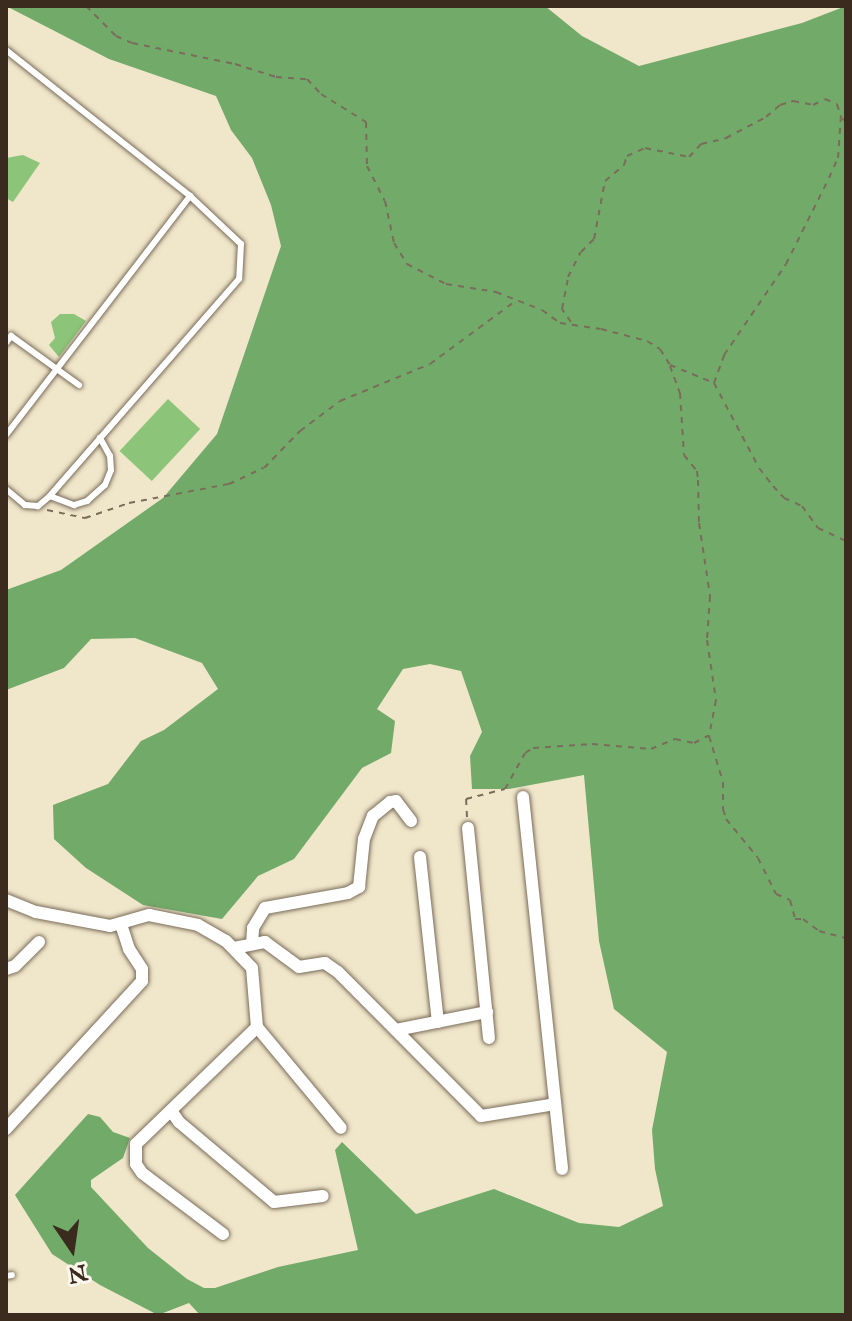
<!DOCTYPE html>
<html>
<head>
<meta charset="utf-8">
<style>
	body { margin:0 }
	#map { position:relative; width:852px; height:1321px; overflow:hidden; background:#f0e6ca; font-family:"IM FELL English",serif }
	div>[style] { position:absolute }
	.green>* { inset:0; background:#8cc579; transform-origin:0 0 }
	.forest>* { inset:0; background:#71aa69 }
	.path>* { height:2px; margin-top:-1px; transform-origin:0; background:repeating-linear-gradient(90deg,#7a6c5a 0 6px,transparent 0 12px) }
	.roads { filter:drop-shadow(0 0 2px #7a6c5a) drop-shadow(0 0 2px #7a6c5a) }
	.lane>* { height:6px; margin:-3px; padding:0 3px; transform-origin:3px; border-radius:3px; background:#fff }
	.street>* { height:12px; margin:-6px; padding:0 6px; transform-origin:6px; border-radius:6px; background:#fff }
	span { translate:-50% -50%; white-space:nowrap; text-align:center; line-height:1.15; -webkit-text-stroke:8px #fbf7ec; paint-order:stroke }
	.frame { position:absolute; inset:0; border:8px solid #3b2a1e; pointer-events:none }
	.north { position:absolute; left:32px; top:1209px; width:80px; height:80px; -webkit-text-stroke:6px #fbf7ec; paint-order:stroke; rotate:167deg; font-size:22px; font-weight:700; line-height:32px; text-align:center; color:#3b2a1e }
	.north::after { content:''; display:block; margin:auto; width:28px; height:36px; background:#3b2a1e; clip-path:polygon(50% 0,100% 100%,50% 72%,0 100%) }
</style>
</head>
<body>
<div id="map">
	<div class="green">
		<i style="clip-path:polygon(23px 155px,40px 163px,13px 202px,6px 198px,6px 158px)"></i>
		<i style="clip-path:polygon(60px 314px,74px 314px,86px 321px,59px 357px,49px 345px,55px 338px,51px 322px)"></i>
		<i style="left:168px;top:399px;width:44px;height:71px;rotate:43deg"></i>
	</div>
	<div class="forest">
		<i style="clip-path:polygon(6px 6px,545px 6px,582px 36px,639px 66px,802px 23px,846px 6px,846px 1315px,200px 1315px,189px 1303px,158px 1315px,100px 1285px,52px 1254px,15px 1195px,88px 1114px,100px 1117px,113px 1132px,130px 1138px,123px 1158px,91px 1180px,91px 1187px,148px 1248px,187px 1279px,204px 1288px,215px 1288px,278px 1267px,358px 1250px,335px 1150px,342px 1142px,416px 1214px,494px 1189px,579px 1223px,619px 1227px,663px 1206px,655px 1169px,652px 1130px,667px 1052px,614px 1009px,599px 941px,584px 775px,509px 789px,472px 789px,470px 756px,482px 732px,461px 671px,430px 664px,403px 669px,377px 709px,395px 721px,391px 753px,362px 768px,294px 859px,258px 876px,222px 919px,143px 905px,86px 868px,54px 839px,53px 805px,108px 784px,141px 741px,164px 730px,218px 689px,202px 663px,135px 638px,91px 639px,64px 668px,6px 690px,6px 590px,61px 570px,163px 498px,217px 434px,281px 246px,271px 205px,252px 158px,231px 130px,216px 96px,109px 59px)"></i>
	</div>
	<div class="path">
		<i style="left:86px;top:6px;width:42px;rotate:45deg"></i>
		<i style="left:116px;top:36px;width:17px;rotate:24deg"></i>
		<i style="left:132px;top:43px;width:105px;rotate:11.5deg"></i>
		<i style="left:235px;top:64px;width:43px;rotate:17.6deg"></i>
		<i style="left:276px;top:77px;width:31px;rotate:4deg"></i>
		<i style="left:307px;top:79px;width:21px;rotate:47deg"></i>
		<i style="left:321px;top:94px;width:53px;rotate:31.9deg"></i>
		<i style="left:366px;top:122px;width:44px;rotate:88.7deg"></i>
		<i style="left:367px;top:166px;width:39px;rotate:63deg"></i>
		<i style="left:385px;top:201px;width:43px;rotate:77.9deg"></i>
		<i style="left:394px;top:243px;width:25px;rotate:58deg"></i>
		<i style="left:407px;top:264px;width:44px;rotate:27.1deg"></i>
		<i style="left:446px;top:284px;width:51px;rotate:9.1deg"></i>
		<i style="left:496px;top:292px;width:49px;rotate:21.4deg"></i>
		<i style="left:542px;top:310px;width:22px;rotate:36deg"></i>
		<i style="left:560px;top:323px;width:41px;rotate:8.3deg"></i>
		<i style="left:601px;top:329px;width:48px;rotate:14.6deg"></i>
		<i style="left:647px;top:341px;width:15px;rotate:32deg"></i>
		<i style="left:660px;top:349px;width:19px;rotate:58deg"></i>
		<i style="left:670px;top:365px;width:48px;rotate:22.2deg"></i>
		<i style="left:714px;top:383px;width:96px;rotate:62.1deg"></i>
		<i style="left:759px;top:468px;width:23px;rotate:52deg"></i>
		<i style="left:773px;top:486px;width:16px;rotate:47deg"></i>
		<i style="left:784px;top:498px;width:20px;rotate:24deg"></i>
		<i style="left:802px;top:506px;width:27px;rotate:54deg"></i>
		<i style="left:818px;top:528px;width:31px;rotate:25deg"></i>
		<i style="left:571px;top:322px;width:16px;rotate:-125deg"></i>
		<i style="left:562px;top:309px;width:33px;rotate:-79deg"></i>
		<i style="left:568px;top:277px;width:28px;rotate:-63deg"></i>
		<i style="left:581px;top:252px;width:18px;rotate:-45deg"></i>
		<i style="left:594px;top:239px;width:59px;rotate:-79.3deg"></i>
		<i style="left:605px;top:181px;width:25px;rotate:-40deg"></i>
		<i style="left:624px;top:165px;width:9px;rotate:-72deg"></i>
		<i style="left:627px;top:156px;width:20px;rotate:-24deg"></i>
		<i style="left:645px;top:148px;width:45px;rotate:11.6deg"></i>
		<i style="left:689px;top:157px;width:18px;rotate:-47deg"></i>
		<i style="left:701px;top:144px;width:26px;rotate:-13deg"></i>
		<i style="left:726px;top:138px;width:45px;rotate:-27.7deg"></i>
		<i style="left:766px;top:117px;width:18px;rotate:-41deg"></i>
		<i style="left:780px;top:105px;width:14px;rotate:-17deg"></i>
		<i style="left:793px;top:101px;width:20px;rotate:11deg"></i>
		<i style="left:813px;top:105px;width:13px;rotate:-27deg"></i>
		<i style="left:825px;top:99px;width:13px;rotate:23deg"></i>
		<i style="left:837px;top:104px;width:15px;rotate:74deg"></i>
		<i style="left:841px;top:118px;width:6px;rotate:31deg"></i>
		<i style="left:670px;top:366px;width:29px;rotate:70deg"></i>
		<i style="left:680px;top:393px;width:62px;rotate:86.3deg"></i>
		<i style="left:684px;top:455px;width:21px;rotate:51deg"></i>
		<i style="left:697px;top:471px;width:9px;rotate:84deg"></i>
		<i style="left:698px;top:480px;width:43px;rotate:88.7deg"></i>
		<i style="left:699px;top:523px;width:74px;rotate:81.4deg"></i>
		<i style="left:710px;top:596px;width:44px;rotate:93.9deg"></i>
		<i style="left:707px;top:640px;width:61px;rotate:81.5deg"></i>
		<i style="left:716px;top:700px;width:37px;rotate:101deg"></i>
		<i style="left:709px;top:736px;width:48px;rotate:73.1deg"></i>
		<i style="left:723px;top:782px;width:27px;rotate:90deg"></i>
		<i style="left:723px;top:809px;width:10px;rotate:73deg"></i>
		<i style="left:726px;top:819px;width:50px;rotate:50.6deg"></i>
		<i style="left:758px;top:858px;width:40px;rotate:63.4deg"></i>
		<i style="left:776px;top:894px;width:15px;rotate:23deg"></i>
		<i style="left:790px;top:900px;width:20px;rotate:75deg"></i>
		<i style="left:795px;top:919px;width:8px"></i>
		<i style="left:803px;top:919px;width:20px;rotate:37deg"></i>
		<i style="left:819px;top:931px;width:28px;rotate:15deg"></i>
		<i style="left:714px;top:383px;width:30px;rotate:-70deg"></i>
		<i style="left:724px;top:355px;width:110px;rotate:-55.7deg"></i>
		<i style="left:786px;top:264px;width:96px;rotate:-63.4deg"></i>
		<i style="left:829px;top:178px;width:22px;rotate:-66deg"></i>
		<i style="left:838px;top:158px;width:39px;rotate:-86deg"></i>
		<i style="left:47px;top:510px;width:39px;rotate:12deg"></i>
		<i style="left:85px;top:518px;width:46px;rotate:-18.8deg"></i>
		<i style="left:129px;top:503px;width:102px;rotate:-10.8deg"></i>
		<i style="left:229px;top:484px;width:38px;rotate:-25deg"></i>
		<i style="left:264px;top:468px;width:52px;rotate:-45.8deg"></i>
		<i style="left:300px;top:431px;width:50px;rotate:-36.9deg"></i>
		<i style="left:340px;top:401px;width:97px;rotate:-22.3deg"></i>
		<i style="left:430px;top:364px;width:104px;rotate:-36.4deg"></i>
		<i style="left:467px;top:817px;width:18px;rotate:-93deg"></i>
		<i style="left:466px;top:799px;width:40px;rotate:-14.4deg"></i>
		<i style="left:505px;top:789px;width:41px;rotate:-60.9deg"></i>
		<i style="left:525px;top:753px;width:9px;rotate:-32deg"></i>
		<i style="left:533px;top:748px;width:59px;rotate:-3.9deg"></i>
		<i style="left:592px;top:744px;width:59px;rotate:4.8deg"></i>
		<i style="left:651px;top:749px;width:26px;rotate:-23deg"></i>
		<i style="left:675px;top:739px;width:19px;rotate:12deg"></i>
		<i style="left:694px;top:743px;width:16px;rotate:-27deg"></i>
	</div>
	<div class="roads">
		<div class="lane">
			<i style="left:6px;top:50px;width:235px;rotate:38.4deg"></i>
			<i style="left:190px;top:196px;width:70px;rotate:43.3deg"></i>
			<i style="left:241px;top:244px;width:35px;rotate:93deg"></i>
			<i style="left:239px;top:279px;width:288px;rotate:131.1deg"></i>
			<i style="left:50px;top:496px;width:16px;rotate:140deg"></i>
			<i style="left:38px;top:506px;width:13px;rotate:-176deg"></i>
			<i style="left:25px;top:505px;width:25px;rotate:-140deg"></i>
			<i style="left:6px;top:343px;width:9px;rotate:-54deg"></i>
			<i style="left:11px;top:336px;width:84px;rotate:35.8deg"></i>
			<i style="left:6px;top:435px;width:302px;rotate:-52.4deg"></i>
			<i style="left:50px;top:496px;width:26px;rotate:21deg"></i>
			<i style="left:74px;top:505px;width:14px;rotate:-17deg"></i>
			<i style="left:87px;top:501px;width:24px;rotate:-42deg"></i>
			<i style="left:105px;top:485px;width:16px;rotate:-68deg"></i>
			<i style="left:111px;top:470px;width:14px;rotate:-94deg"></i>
			<i style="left:110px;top:456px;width:21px;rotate:-119deg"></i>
			<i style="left:6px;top:1276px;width:6px;rotate:-9deg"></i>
		</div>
		<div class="street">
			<i style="left:523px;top:797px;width:374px;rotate:84deg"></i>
			<i style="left:468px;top:828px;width:211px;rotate:84.3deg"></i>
			<i style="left:420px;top:857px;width:166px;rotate:83.8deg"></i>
			<i style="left:6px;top:900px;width:32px;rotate:22deg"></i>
			<i style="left:36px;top:912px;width:75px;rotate:10.7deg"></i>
			<i style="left:110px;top:926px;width:41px;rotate:-15.8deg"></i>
			<i style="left:149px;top:915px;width:50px;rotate:11.5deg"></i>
			<i style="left:198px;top:925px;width:32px;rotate:30deg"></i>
			<i style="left:226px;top:941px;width:37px;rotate:46deg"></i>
			<i style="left:252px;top:968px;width:59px;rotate:85.2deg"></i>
			<i style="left:257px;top:1027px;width:131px;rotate:50.3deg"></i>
			<i style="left:252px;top:944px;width:16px;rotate:-86deg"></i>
			<i style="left:253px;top:928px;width:23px;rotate:-59deg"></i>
			<i style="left:265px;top:908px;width:84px;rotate:-10.2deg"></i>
			<i style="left:348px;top:893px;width:13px;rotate:-29deg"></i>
			<i style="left:359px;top:887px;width:48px;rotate:-84.1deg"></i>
			<i style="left:364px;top:839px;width:25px;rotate:-69deg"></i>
			<i style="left:373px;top:816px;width:22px;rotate:-39deg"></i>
			<i style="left:390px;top:802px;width:6px;rotate:-9deg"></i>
			<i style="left:396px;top:801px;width:25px;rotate:53deg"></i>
			<i style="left:234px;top:948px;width:32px;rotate:-11deg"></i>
			<i style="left:265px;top:942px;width:42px;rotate:36.3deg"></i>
			<i style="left:299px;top:967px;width:26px;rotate:-9deg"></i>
			<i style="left:325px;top:963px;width:16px;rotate:35deg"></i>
			<i style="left:338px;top:972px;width:203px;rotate:45.2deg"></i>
			<i style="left:481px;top:1116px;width:75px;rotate:-9.2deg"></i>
			<i style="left:6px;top:969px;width:9px;rotate:-18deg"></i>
			<i style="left:15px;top:966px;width:34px;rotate:-45deg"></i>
			<i style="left:396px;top:1030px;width:93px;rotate:-11.2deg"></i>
			<i style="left:172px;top:1112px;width:12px;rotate:55deg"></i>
			<i style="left:179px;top:1122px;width:124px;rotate:40.1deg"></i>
			<i style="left:274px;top:1202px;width:49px;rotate:-7deg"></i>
			<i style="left:6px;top:1129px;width:201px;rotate:-47.4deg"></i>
			<i style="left:142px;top:981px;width:12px;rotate:-90deg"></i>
			<i style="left:142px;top:969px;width:24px;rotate:-123deg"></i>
			<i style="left:129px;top:949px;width:25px;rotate:-108deg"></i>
			<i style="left:223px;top:1234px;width:101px;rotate:-143deg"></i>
			<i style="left:142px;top:1173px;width:11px;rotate:-124deg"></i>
			<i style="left:136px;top:1164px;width:20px;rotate:-90deg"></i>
			<i style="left:136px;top:1144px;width:168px;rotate:-44deg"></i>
		</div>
	</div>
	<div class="frame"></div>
	<div class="north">N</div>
</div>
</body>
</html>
